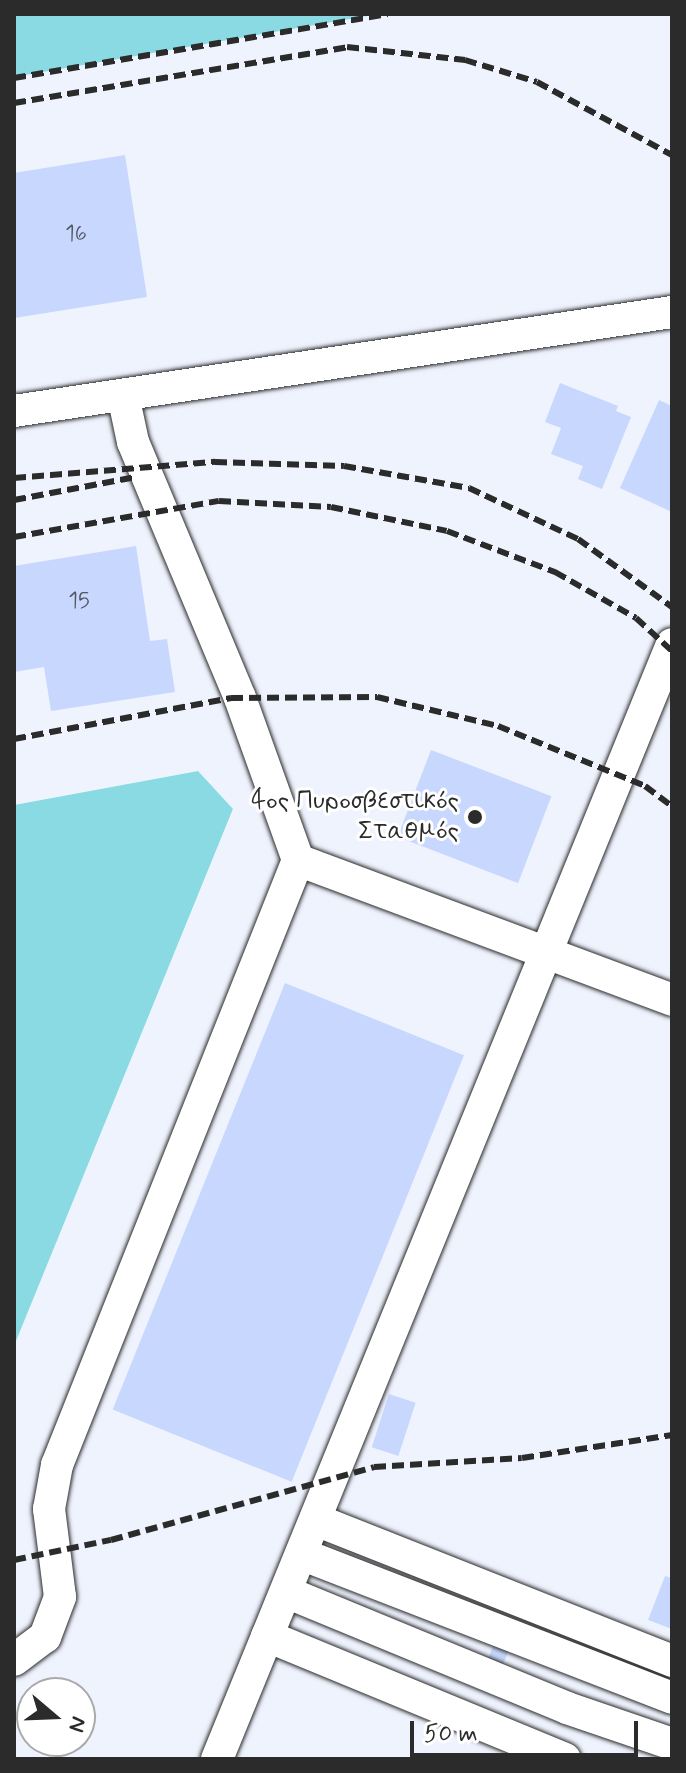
<!DOCTYPE html>
<html>
<head>
<meta charset="utf-8">
<style>
	body { margin:0 }
	#map { position:relative; width:686px; height:1773px; overflow:hidden; background:#fff; font-family:Mynerve,sans-serif }
	div>[style] { position:absolute }
	.built>* { inset:0; background:#eef3fe }
	.water>* { inset:0; background:#8adae4 }
	.building>* { inset:0; background:#c7d7fd; transform-origin:0 0 }
	.roads { filter:drop-shadow(0 0 2px #2b2b2b) drop-shadow(0 0 2px #2b2b2b) }
	.minor>* { height:32px; margin:-16px; padding:0 16px; transform-origin:16px; border-radius:16px; background:#fff }
	.rail>* { height:6px; margin-top:-3px; transform-origin:0; background:repeating-linear-gradient(90deg,#2b2b2b 0 12px,transparent 0 18px) }
	.dots>* { width:22px; height:22px; translate:-50% -50%; box-sizing:border-box; border:4px solid #fff; border-radius:50% }
	span { translate:-50% -50%; white-space:nowrap; text-align:center; line-height:1.15; -webkit-text-stroke:6px #fff; paint-order:stroke }
	.number-label { font-size:22px; color:#525660 }
	.number-label span { -webkit-text-stroke-width:0 }
	.poi-label { font-size:26px; color:#2b2b2b }
	.right { translate:-100% -50%; text-align:right }
	.frame { position:absolute; inset:0; border:16px solid #2b2b2b; pointer-events:none }
	.north { position:absolute; left:16px; top:1677px; width:80px; height:80px; box-sizing:border-box; background:#fff; border:2px solid #aaa; border-radius:50%; rotate:109deg; font-size:22px; font-weight:700; line-height:32px; text-align:center; color:#2b2b2b }
	.north::after { content:''; display:block; margin:auto; width:28px; height:36px; background:#2b2b2b; clip-path:polygon(50% 0,100% 100%,50% 72%,0 100%) }
	.scale { position:absolute; left:410px; top:1721px; width:228px; height:36px; box-sizing:border-box; border:4px solid #2b2b2b; border-top:0; padding-left:10px; font-size:24px; line-height:28px; white-space:nowrap; color:#2b2b2b; -webkit-text-stroke:6px #fff; paint-order:stroke }
</style>
</head>
<body>
<div id="map">
	<div class="built">
		<i style="clip-path:polygon(evenodd,379px 14px,672px 14px,672px 1759px,14px 1759px,14px 1346px,233px 810px,197px 771px,14px 805px,14px 77px,379px 14px,32px 1693px,80px 1693px,80px 1741px,32px 1741px,32px 1693px)"></i>
	</div>
	<div class="water">
		<i style="clip-path:polygon(14px 14px,379px 14px,14px 77px)"></i>
		<i style="clip-path:polygon(198px 771px,233px 809px,14px 1346px,14px 805px)"></i>
	</div>
	<div class="building">
		<i style="clip-path:polygon(125px 155px,147px 297px,14px 318px,14px 173px)"></i>
		<i style="clip-path:polygon(560px 383px,618px 406px,616px 411px,631px 417px,602px 489px,578px 479px,583px 466px,551px 454px,561px 428px,545px 422px)"></i>
		<i style="clip-path:polygon(659px 400px,672px 406px,672px 512px,620px 488px)"></i>
		<i style="clip-path:polygon(136px 546px,150px 641px,167px 639px,175px 692px,51px 711px,44px 667px,14px 672px,14px 566px)"></i>
		<i style="left:431px;top:750px;width:129px;height:93px;rotate:21deg"></i>
		<i style="left:285px;top:983px;width:193px;height:460px;rotate:22deg"></i>
		<i style="left:389px;top:1394px;width:28px;height:56px;rotate:18deg"></i>
		<i style="clip-path:polygon(665px 1576px,672px 1578px,672px 1629px,648px 1620px)"></i>
		<i style="left:496px;top:1639px;width:16px;height:24px;rotate:22deg"></i>
	</div>
	<div class="roads">
		<div class="minor">
			<i style="left:123px;top:395px;width:48px;rotate:78deg"></i>
			<i style="left:133px;top:442px;width:277px;rotate:67.3deg"></i>
			<i style="left:240px;top:698px;width:172px;rotate:70.3deg"></i>
			<i style="left:298px;top:860px;width:399px;rotate:20.5deg"></i>
			<i style="left:14px;top:411px;width:665px;rotate:-8.56deg"></i>
			<i style="left:316px;top:1520px;width:383px;rotate:21.6deg"></i>
			<i style="left:301px;top:1554px;width:398px;rotate:21.2deg"></i>
			<i style="left:286px;top:1592px;width:304px;rotate:22.4deg"></i>
			<i style="left:567px;top:1708px;width:111px;rotate:18.9deg"></i>
			<i style="left:267px;top:1636px;width:322px;rotate:22.4deg"></i>
			<i style="left:14px;top:1660px;width:39px;rotate:-37deg"></i>
			<i style="left:45px;top:1637px;width:43px;rotate:-69.4deg"></i>
			<i style="left:60px;top:1597px;width:89px;rotate:-97.1deg"></i>
			<i style="left:49px;top:1509px;width:45px;rotate:-79.7deg"></i>
			<i style="left:57px;top:1465px;width:651px;rotate:-68.28deg"></i>
			<i style="left:217px;top:1759px;width:1204px;rotate:-67.8deg"></i>
		</div>
	</div>
	<div class="rail">
		<i style="left:14px;top:78px;width:379px;rotate:-9.7deg"></i>
		<i style="left:14px;top:103px;width:338px;rotate:-9.5deg"></i>
		<i style="left:347px;top:47px;width:119px;rotate:6.3deg"></i>
		<i style="left:465px;top:60px;width:75px;rotate:17deg"></i>
		<i style="left:537px;top:82px;width:153px;rotate:28.4deg"></i>
		<i style="left:14px;top:478px;width:202px;rotate:-4.6deg"></i>
		<i style="left:215px;top:462px;width:129px;rotate:1.8deg"></i>
		<i style="left:344px;top:466px;width:127px;rotate:10deg"></i>
		<i style="left:469px;top:488px;width:120px;rotate:25.1deg"></i>
		<i style="left:578px;top:539px;width:116px;rotate:35.9deg"></i>
		<i style="left:14px;top:500px;width:124px;rotate:-10.7deg"></i>
		<i style="left:14px;top:537px;width:208px;rotate:-10deg"></i>
		<i style="left:219px;top:501px;width:112px;rotate:3.1deg"></i>
		<i style="left:331px;top:507px;width:118px;rotate:11.7deg"></i>
		<i style="left:447px;top:531px;width:116px;rotate:20.8deg"></i>
		<i style="left:555px;top:572px;width:93px;rotate:29.6deg"></i>
		<i style="left:636px;top:618px;width:49px;rotate:42.5deg"></i>
		<i style="left:14px;top:739px;width:221px;rotate:-10.7deg"></i>
		<i style="left:231px;top:698px;width:146px;rotate:-0.4deg"></i>
		<i style="left:377px;top:697px;width:124px;rotate:13.5deg"></i>
		<i style="left:498px;top:726px;width:159px;rotate:22.2deg"></i>
		<i style="left:645px;top:786px;width:34px;rotate:37deg"></i>
		<i style="left:14px;top:1560px;width:99px;rotate:-11.7deg"></i>
		<i style="left:111px;top:1540px;width:273px;rotate:-15.5deg"></i>
		<i style="left:374px;top:1467px;width:148px;rotate:-3.5deg"></i>
		<i style="left:522px;top:1458px;width:152px;rotate:-8.7deg"></i>
	</div>
	<div class="dots">
		<i style="left:475px;top:817px;background:#2b2b2b"></i>
	</div>
	<div class="number-label">
		<span style="left:76px;top:235px">16</span>
		<span style="left:79px;top:602px">15</span>
	</div>
	<div class="poi-label">
		<span class="right" style="left:459px;top:817px">4ος Πυροσβεστικός<br>Σταθμός</span>
	</div>
	<div class="frame"></div>
	<div class="north">N</div>
	<div class="scale">50 m</div>
</div>
</body>
</html>
